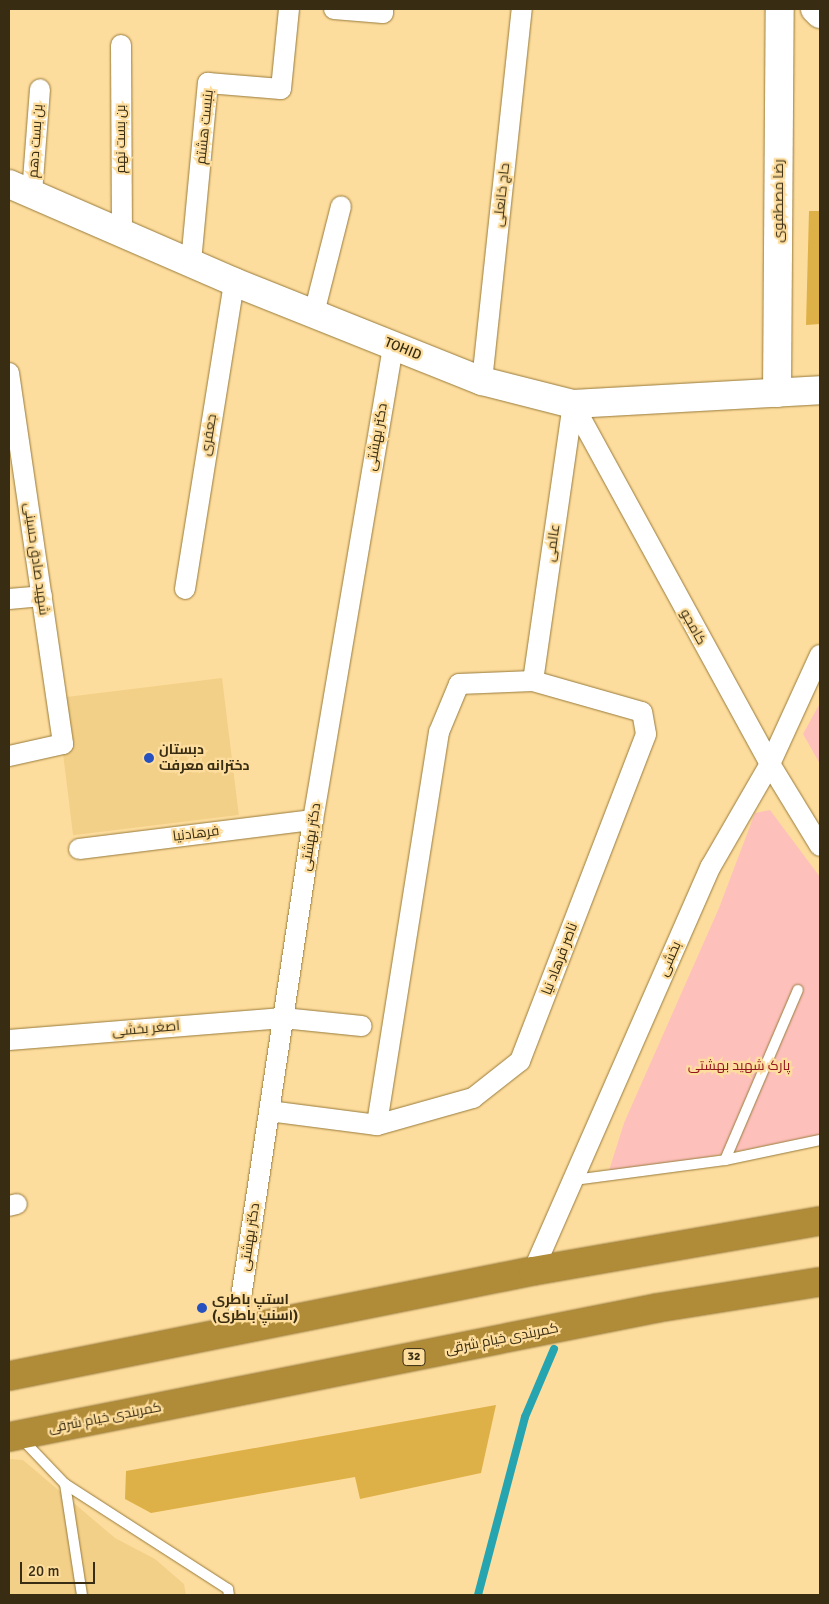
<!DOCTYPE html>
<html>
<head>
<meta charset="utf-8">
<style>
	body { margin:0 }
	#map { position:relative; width:829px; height:1604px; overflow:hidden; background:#fddd9d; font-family:Signika,Cairo,sans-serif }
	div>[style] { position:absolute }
	.built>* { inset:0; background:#f3d088; transform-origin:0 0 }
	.green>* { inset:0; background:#fec0bb }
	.stream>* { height:8px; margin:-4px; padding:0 4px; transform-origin:4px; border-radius:4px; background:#26a4b0 }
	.building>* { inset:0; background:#deb048 }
	.roads { filter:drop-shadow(0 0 1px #987b3c) drop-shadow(0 0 1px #987b3c) }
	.lane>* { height:10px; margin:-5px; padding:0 5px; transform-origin:5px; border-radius:5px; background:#fff }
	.street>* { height:20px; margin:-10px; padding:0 10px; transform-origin:10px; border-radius:10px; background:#fff }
	.secondary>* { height:28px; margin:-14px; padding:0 14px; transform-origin:14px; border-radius:14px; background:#fff }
	.highway>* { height:28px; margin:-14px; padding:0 14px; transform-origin:14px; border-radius:14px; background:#b08b38 }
	.dots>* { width:14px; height:14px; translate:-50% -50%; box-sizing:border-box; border:2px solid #fddd9d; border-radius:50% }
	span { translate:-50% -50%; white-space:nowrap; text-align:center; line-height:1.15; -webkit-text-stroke:4.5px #fddd9d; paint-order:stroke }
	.shield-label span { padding:1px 4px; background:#fddd9d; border:1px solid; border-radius:4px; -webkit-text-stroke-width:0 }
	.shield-label { font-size:12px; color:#382c12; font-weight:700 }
	.street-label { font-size:14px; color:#382c12 }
	.poi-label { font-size:14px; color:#382c12; font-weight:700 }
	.left { translate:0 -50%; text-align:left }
	.park-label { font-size:14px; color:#94141e }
	.frame { position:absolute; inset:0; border:10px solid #382c12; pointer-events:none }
	.scale { position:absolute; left:20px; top:1562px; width:75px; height:22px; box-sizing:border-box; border:2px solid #382c12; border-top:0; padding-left:6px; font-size:15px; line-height:18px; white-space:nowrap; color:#382c12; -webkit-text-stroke:4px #fddd9d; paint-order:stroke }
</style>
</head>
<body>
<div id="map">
	<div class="built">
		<i style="left:222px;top:678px;width:138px;height:167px;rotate:83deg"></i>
		<i style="clip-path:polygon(9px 1459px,23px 1460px,115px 1538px,155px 1559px,184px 1584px,186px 1595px,9px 1595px)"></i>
	</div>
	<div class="green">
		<i style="clip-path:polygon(820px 703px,820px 764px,803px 734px)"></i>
		<i style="clip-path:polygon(770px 810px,820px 877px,820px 1135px,607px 1177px,624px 1123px,719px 908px,755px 813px)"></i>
	</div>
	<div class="stream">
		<i style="left:478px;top:1595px;width:184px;rotate:-75.2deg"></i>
		<i style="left:525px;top:1417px;width:74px;rotate:-66.9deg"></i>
	</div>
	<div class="building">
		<i style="clip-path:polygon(809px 211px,820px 211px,820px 324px,806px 325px)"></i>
		<i style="clip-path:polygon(496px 1405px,481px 1473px,360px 1499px,355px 1477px,151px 1513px,125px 1499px,126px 1471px)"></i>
	</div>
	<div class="roads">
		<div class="lane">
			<i style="left:725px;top:1160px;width:185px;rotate:-66.8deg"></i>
			<i style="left:574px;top:1180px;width:152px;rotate:-7.5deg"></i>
			<i style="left:725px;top:1160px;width:97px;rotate:-11.9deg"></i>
			<i style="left:21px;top:1438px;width:64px;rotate:46.3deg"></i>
			<i style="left:65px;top:1484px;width:194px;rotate:32.8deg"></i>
			<i style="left:228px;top:1589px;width:6px;rotate:81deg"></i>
			<i style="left:65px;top:1484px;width:112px;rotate:81.3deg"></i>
		</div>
		<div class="street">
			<i style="left:334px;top:9px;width:49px;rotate:4.7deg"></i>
			<i style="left:383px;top:13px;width:4px;rotate:-90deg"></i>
			<i style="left:121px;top:45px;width:187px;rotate:89.7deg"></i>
			<i style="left:32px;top:193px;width:104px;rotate:-85.6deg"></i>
			<i style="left:191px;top:262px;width:180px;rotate:-84.6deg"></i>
			<i style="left:208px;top:83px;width:73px;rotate:4.7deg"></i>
			<i style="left:281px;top:89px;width:80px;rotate:-84.3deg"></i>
			<i style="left:314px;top:313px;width:110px;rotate:-75.8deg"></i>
			<i style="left:9px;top:373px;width:375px;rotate:81.7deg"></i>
			<i style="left:63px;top:744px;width:55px;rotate:167.5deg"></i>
			<i style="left:482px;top:381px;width:374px;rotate:-83.9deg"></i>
			<i style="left:573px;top:404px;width:410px;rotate:61.3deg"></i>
			<i style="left:770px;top:764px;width:96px;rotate:58.6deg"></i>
			<i style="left:185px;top:589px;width:311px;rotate:-80.9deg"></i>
			<i style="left:9px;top:599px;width:33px;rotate:-5deg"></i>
			<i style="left:533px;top:681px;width:280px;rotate:-81.8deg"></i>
			<i style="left:79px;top:849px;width:236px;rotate:-7.1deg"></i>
			<i style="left:9px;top:1040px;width:275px;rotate:-4.6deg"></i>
			<i style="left:283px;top:1018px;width:79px;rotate:5.8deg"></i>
			<i style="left:269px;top:1111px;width:109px;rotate:7.4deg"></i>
			<i style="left:377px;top:1125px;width:100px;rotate:-15.7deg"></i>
			<i style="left:473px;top:1098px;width:60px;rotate:-38.2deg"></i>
			<i style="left:520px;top:1061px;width:350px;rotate:-68.9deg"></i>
			<i style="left:646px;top:734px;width:22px;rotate:-100deg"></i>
			<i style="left:642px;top:712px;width:113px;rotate:-164.1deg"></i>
			<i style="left:533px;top:681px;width:74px;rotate:177.7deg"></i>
			<i style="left:459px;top:684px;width:52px;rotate:112.6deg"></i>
			<i style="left:439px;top:732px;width:398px;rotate:99deg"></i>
			<i style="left:9px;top:1206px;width:8px;rotate:-14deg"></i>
			<i style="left:533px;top:1271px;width:442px;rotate:-66.3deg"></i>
			<i style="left:711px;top:866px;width:118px;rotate:-60deg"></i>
			<i style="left:770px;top:764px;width:120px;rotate:-65.4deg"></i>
			<i style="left:236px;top:1331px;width:517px;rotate:-81.43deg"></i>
			<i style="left:313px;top:820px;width:482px;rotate:-80.4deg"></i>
		</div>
		<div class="secondary">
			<i style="left:815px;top:9px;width:7px;rotate:45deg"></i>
			<i style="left:9px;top:184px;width:245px;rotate:23.5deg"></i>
			<i style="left:234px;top:282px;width:267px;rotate:21.8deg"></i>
			<i style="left:482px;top:381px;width:94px;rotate:14.2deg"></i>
			<i style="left:573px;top:404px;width:247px;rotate:-3.2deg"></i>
			<i style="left:777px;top:393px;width:384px;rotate:-89.6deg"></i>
		</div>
		<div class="highway">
			<i style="left:9px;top:1376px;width:534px;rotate:-11.33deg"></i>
			<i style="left:533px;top:1271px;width:291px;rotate:-9.9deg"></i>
			<i style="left:9px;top:1437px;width:661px;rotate:-11.26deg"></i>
			<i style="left:657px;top:1308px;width:165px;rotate:-9.1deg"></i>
		</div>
	</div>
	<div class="dots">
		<i style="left:149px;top:758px;background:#2651bf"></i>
		<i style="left:202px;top:1308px;background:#2651bf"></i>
	</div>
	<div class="shield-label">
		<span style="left:414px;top:1357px">32</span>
	</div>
	<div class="street-label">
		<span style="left:205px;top:127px;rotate:-84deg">بنبست هشتم</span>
		<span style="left:121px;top:139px;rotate:-90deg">بن بست نهم</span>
		<span style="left:36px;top:141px;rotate:-86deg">بن بست دهم</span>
		<span style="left:502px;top:195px;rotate:-84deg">حاج خانعلی</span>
		<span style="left:779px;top:201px;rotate:-90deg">رضا مصطفوی</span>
		<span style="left:403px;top:349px;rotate:22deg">TOHID</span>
		<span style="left:209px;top:435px;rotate:-81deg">جعفری</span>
		<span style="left:377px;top:437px;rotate:-80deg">دکتر بهشتی</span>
		<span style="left:553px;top:543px;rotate:-82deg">عالمی</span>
		<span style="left:36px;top:559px;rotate:82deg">شهید صادق حسینی</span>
		<span style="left:693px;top:627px;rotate:61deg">کامجو</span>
		<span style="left:196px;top:834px;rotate:-7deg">فرهادنیا</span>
		<span style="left:311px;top:837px;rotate:-81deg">دکتر بهشتی</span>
		<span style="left:560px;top:959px;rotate:-69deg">ناصر فرهاد نیا</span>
		<span style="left:670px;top:959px;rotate:-66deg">بخشی</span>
		<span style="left:146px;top:1029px;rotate:-5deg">اصغر بخشی</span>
		<span style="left:250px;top:1237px;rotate:-81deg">دکتر بهشتی</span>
		<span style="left:502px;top:1339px;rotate:-11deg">کمربندی خیام شرقی</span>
		<span style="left:105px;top:1418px;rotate:-11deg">کمربندی خیام شرقی</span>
	</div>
	<div class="poi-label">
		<span class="left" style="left:159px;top:758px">دبستان<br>دخترانه معرفت</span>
		<span class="left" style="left:212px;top:1308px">استپ باطری<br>(اسنپ باطری)</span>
	</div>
	<div class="park-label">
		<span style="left:739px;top:1066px">پارک شهید بهشتی</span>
	</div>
	<div class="frame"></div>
	<div class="scale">20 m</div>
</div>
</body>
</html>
